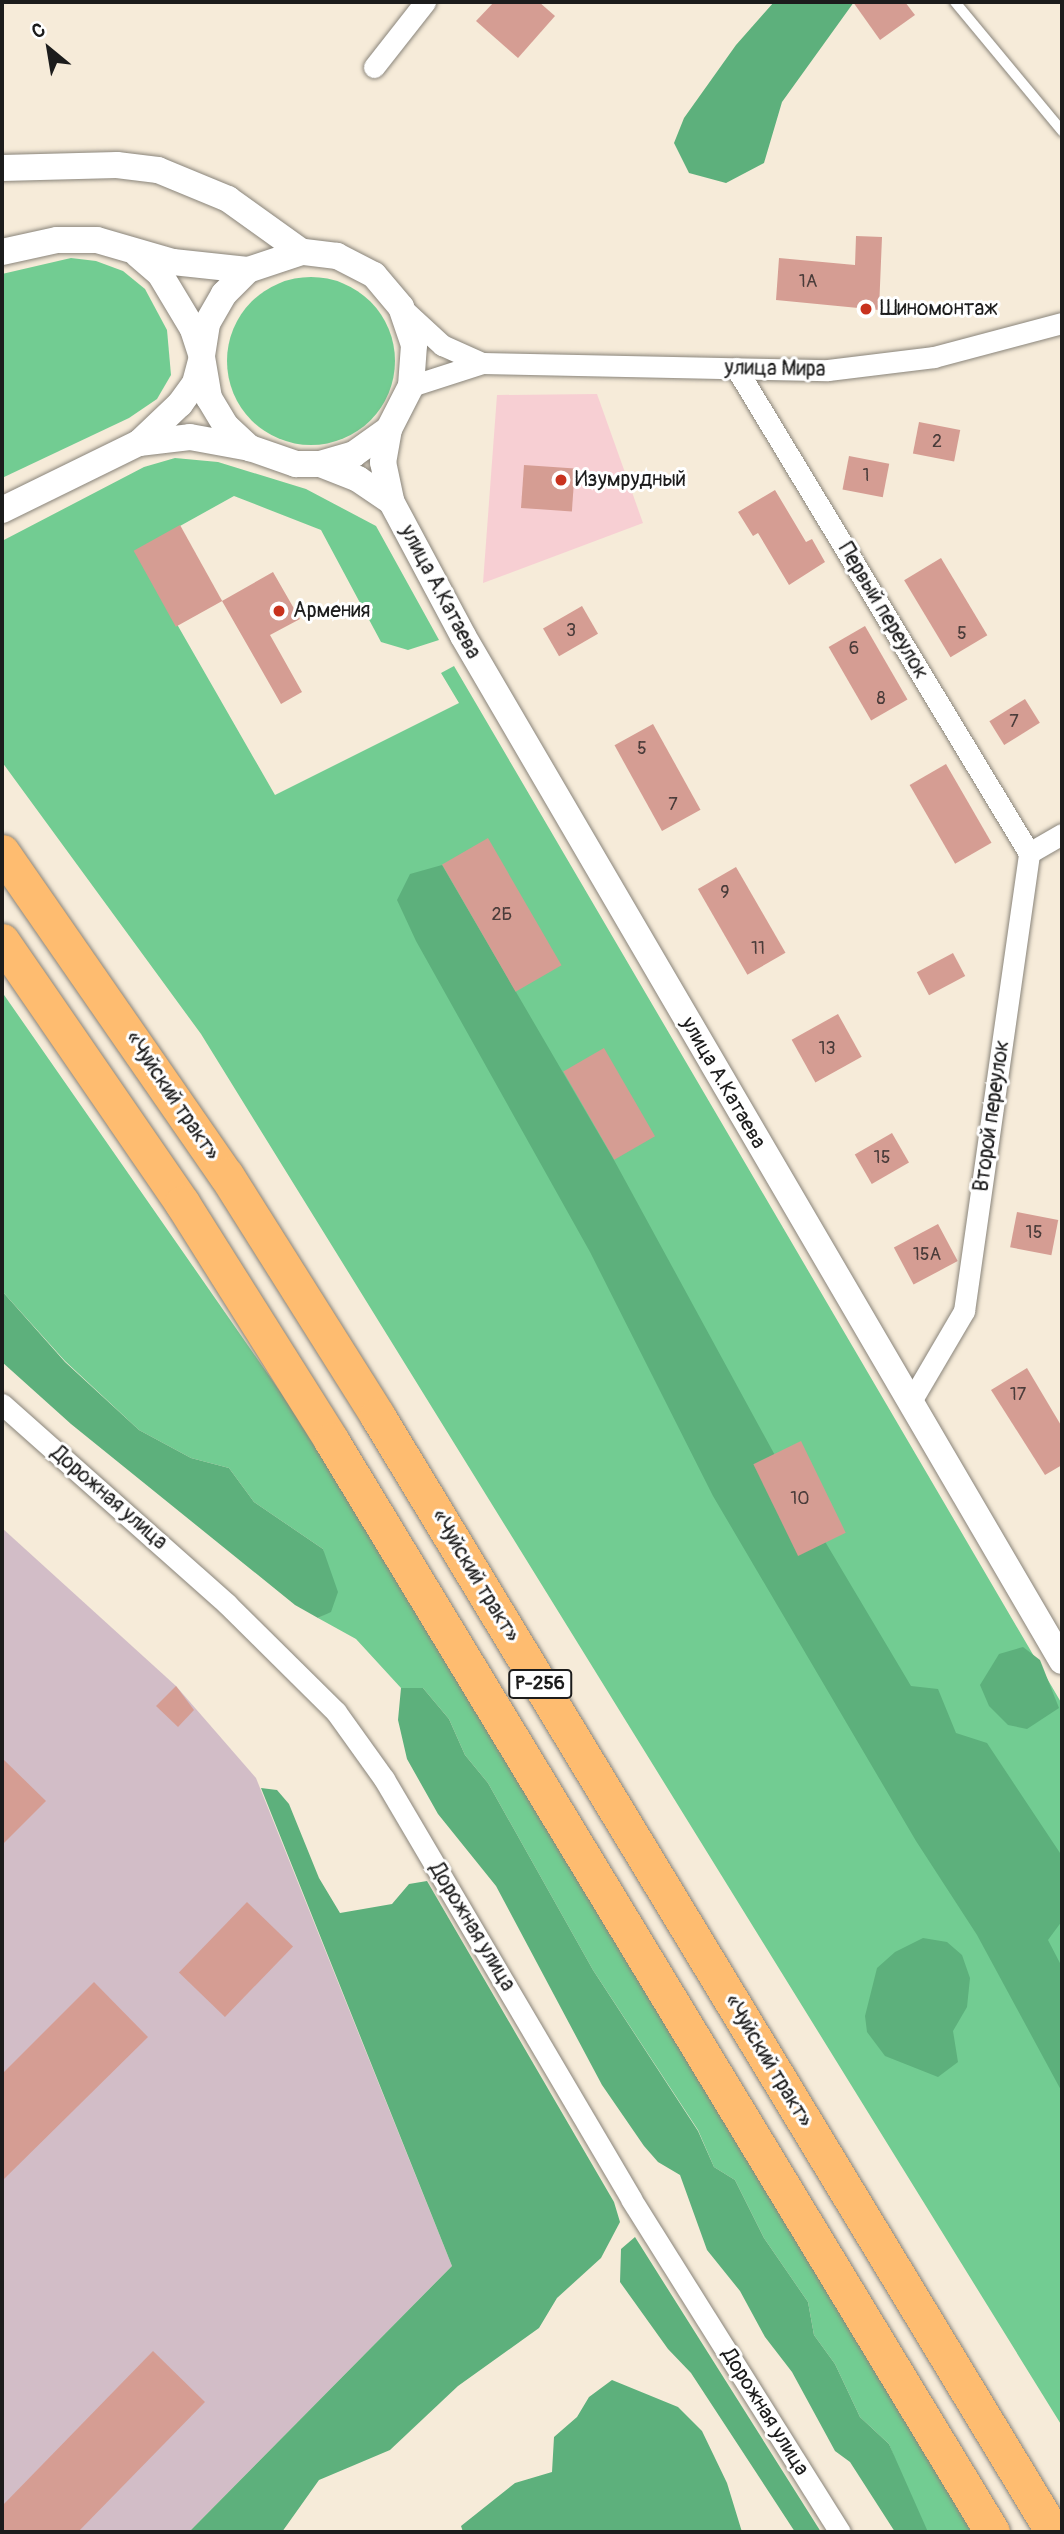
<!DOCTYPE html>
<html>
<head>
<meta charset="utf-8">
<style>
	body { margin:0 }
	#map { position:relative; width:1064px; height:2534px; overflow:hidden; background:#f6ebd9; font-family:Pangolin,sans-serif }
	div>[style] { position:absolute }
	.built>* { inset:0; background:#f7cfd3 }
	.industrial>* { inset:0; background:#d2bdc7 }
	.green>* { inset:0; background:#72cc92 }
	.round { border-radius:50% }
	.forest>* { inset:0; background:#5db07c }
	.building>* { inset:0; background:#d59d93; transform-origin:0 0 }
	.roads { filter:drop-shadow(0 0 2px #89847a) drop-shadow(0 0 2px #89847a) }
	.service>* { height:10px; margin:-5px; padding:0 5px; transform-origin:5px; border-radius:5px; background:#fff }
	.minor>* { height:21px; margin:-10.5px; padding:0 10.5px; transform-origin:10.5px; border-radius:10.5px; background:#fff }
	.tertiary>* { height:26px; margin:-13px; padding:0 13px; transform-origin:13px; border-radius:13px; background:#fff }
	.trunk>* { height:35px; margin:-17.5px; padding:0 17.5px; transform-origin:17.5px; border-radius:17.5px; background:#febc70 }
	.dots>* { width:19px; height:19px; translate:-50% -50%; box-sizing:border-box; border:4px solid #fff; border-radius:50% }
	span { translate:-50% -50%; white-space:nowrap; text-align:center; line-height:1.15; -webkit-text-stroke:6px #fff; paint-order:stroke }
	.number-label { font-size:18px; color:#4a3c3a }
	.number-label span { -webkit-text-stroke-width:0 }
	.shield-label span { padding:2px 5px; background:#fff; border:2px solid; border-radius:5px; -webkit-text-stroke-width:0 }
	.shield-label { font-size:19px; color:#1c1c1c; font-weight:700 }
	.poi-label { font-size:21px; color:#1c1c1c }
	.left { translate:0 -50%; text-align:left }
	.street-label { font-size:21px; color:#1c1c1c }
	.frame { position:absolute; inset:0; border:4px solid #1c1c1c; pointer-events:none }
	.north { position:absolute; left:14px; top:14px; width:70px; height:70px; -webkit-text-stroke:5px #fff; paint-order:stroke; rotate:330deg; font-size:19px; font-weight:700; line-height:28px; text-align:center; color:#1c1c1c }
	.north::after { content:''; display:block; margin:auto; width:24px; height:32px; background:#1c1c1c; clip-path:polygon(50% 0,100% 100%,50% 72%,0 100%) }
</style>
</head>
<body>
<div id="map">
	<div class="built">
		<i style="clip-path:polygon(597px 394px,643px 523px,483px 583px,497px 395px)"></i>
	</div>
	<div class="industrial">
		<i style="clip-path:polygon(2px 1528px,176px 1686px,256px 1778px,452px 2266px,189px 2532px,2px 2532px)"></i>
	</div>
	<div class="green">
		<i style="clip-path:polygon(71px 258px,96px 261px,123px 271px,145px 289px,167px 330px,171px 375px,157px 399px,129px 418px,2px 478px,2px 274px)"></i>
		<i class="round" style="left:227px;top:277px;width:168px;height:168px"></i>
		<i style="clip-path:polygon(175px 458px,218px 462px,306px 489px,376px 526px,439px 640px,408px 650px,381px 642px,321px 530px,234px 496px,135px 551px,275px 795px,459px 703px,441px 673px,454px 666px,1062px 1704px,1062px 2426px,201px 1034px,2px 762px,2px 541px,144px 467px)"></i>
		<i style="clip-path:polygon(2px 992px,343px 1482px,972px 2532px,928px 2532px,918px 2518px,889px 2444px,860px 2417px,835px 2364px,814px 2335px,808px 2302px,764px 2238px,735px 2180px,714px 2167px,698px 2130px,593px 1970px,488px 1783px,465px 1755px,449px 1719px,423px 1688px,401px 1688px,356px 1639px,318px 1618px,331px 1611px,323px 1549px,254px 1502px,229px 1468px,191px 1458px,139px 1430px,65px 1361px,2px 1291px)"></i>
	</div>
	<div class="forest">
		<i style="clip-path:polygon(774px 2px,854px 2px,782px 102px,764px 163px,726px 183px,689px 173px,674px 143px,684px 118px,736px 45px)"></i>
		<i style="clip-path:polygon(442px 865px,614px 1160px,789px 1481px,911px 1686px,938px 1689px,956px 1733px,987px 1743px,1062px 1856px,1062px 1921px,1048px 1940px,1062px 1967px,1062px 2092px,977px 1935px,916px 1841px,713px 1496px,590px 1252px,416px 941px,397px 900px,410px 874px)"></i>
		<i style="clip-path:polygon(2px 1291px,65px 1362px,139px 1430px,191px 1458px,229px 1468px,254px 1502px,323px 1549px,338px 1592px,331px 1612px,318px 1618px,295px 1605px,71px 1424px,2px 1362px)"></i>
		<i style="clip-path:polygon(1023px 1647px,1040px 1660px,1059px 1708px,1027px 1729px,1008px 1725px,989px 1706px,980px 1685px,999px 1654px)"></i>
		<i style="clip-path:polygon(401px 1688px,423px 1688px,449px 1719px,465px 1755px,488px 1783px,593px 1970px,698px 2131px,714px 2167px,735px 2180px,764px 2238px,808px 2302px,814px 2335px,835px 2364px,860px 2417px,889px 2444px,928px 2532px,895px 2532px,850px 2462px,835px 2451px,792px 2372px,765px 2337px,740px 2291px,707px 2250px,680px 2175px,658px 2162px,644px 2146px,602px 2085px,496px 1886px,438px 1814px,407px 1759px,398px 1720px)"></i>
		<i style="clip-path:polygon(261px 1788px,277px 1790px,289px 1804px,319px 1878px,340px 1913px,392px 1904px,409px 1884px,427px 1881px,614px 2202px,620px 2222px,601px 2258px,557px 2298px,539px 2328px,458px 2386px,390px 2450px,319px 2480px,282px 2532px,189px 2532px,452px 2266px)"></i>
		<i style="clip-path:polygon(923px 1938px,947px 1942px,962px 1955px,970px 1978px,967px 2007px,953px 2031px,958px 2062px,938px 2077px,885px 2056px,867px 2032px,865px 2016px,877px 1968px,895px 1952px)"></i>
		<i style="clip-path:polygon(635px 2237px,821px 2532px,795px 2532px,691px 2373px,668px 2349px,620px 2282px,621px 2249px)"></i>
		<i style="clip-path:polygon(612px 2380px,678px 2407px,702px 2431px,727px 2483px,742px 2532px,463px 2532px,461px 2526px,515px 2483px,552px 2472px,554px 2437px,577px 2417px,589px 2397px)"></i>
	</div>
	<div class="building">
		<i style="clip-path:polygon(494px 2px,539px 2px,555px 16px,518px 58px,476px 21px)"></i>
		<i style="clip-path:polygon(853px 2px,905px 2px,915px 15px,880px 40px)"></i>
		<i style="clip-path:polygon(856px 236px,882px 237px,879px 310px,776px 300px,779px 258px,855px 265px)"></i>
		<i style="left:919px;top:422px;width:42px;height:32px;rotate:11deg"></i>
		<i style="left:849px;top:456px;width:41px;height:34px;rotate:11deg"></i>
		<i style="left:524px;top:465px;width:51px;height:43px;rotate:4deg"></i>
		<i style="clip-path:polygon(775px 490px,806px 542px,812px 539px,825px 562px,789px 585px,758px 533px,753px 536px,738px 512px)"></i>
		<i style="left:180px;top:525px;width:87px;height:53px;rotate:61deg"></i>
		<i style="left:941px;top:558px;width:90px;height:43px;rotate:59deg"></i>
		<i style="clip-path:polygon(273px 572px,300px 619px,270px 635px,302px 692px,281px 704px,222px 601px)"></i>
		<i style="left:582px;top:606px;width:32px;height:45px;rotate:60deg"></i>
		<i style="left:865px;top:626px;width:85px;height:42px;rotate:60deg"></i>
		<i style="left:1025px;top:699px;width:28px;height:42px;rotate:58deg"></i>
		<i style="left:653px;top:724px;width:98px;height:44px;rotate:61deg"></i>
		<i style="left:946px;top:764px;width:91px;height:42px;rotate:60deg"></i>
		<i style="left:488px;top:838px;width:147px;height:53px;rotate:60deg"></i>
		<i style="left:736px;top:867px;width:99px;height:44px;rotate:60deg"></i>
		<i style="left:953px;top:953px;width:26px;height:41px;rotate:62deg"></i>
		<i style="left:838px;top:1014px;width:49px;height:53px;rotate:61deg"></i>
		<i style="left:604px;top:1048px;width:102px;height:47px;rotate:60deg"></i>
		<i style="left:892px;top:1133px;width:34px;height:43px;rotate:60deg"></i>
		<i style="left:1017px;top:1212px;width:42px;height:36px;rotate:11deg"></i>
		<i style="left:938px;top:1224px;width:42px;height:50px;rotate:62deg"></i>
		<i style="clip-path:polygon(1027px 1368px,1062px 1427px,1062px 1465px,1045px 1475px,991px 1390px)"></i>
		<i style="left:801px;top:1441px;width:102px;height:53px;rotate:64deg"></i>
		<i style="clip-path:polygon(176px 1686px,194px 1710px,178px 1727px,156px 1706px)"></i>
		<i style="clip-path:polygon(2px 1758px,46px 1801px,2px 1845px)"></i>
		<i style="left:247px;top:1902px;width:64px;height:98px;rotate:44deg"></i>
		<i style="clip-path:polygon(94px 1982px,148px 2037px,2px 2181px,2px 2074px)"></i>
		<i style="clip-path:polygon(153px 2351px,205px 2402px,78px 2532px,2px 2532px,2px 2506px)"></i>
	</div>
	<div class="roads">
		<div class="service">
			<i style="left:955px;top:2px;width:168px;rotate:50.3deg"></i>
		</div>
		<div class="minor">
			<i style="left:374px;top:67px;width:83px;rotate:-51.9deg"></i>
			<i style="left:404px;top:310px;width:52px;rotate:42.6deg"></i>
			<i style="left:442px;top:345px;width:44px;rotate:24.2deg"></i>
			<i style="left:736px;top:368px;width:567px;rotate:58.86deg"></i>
			<i style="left:411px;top:386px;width:75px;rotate:-17.9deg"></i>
			<i style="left:482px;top:363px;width:346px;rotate:1.2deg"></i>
			<i style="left:828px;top:370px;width:107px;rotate:-7deg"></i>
			<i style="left:934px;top:357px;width:132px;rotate:-14.9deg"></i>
			<i style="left:1029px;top:853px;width:38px;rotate:-30deg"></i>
			<i style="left:910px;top:1403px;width:107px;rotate:-59.6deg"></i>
			<i style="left:964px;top:1311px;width:463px;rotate:-81.9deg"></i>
			<i style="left:2px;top:1404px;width:301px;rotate:41.6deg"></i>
			<i style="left:227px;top:1604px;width:153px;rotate:44.7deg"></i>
			<i style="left:336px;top:1712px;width:82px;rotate:54.4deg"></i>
			<i style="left:384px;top:1779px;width:487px;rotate:59.5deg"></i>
			<i style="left:631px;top:2199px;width:393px;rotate:57.9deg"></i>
		</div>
		<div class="tertiary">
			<i style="left:2px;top:168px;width:115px;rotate:-1.5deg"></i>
			<i style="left:117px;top:165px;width:41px;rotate:7deg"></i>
			<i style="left:158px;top:170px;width:76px;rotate:22.5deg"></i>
			<i style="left:228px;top:199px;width:91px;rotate:35.6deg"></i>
			<i style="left:2px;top:252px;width:56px;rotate:-12.3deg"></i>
			<i style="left:57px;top:240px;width:40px"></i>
			<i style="left:97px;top:240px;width:79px;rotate:16.1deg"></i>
			<i style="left:173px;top:262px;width:75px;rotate:6.1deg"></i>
			<i style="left:389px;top:429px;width:34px;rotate:100deg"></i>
			<i style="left:383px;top:462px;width:40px;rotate:78deg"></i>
			<i style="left:391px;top:501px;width:153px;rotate:61.9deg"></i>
			<i style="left:463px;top:636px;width:1187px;rotate:59.7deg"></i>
			<i style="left:139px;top:443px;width:51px;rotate:-6.7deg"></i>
			<i style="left:190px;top:437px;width:61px;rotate:10.4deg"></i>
			<i style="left:250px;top:448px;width:49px;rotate:19.2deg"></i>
			<i style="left:296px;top:464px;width:24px"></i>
			<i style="left:320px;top:464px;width:35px;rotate:-16deg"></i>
			<i style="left:354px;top:454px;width:43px;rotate:-35.5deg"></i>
			<i style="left:389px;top:429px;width:48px;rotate:-62.9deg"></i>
			<i style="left:411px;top:386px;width:41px;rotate:-85.8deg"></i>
			<i style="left:414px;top:345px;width:40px;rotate:-108.9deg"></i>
			<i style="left:401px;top:307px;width:42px;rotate:-130.2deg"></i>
			<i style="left:374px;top:275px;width:42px;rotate:-152.8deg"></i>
			<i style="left:337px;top:256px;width:35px;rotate:-173deg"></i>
			<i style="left:302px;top:252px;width:57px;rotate:161.6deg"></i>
			<i style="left:248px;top:270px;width:34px;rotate:135deg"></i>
			<i style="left:224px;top:294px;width:34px;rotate:120deg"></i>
			<i style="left:207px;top:324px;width:33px;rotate:99deg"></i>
			<i style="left:202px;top:357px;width:42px;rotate:80.3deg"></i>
			<i style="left:209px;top:398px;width:33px;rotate:59deg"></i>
			<i style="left:226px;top:426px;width:33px;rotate:43deg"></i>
			<i style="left:320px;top:464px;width:41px;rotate:21.5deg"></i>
			<i style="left:358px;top:479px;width:40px;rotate:34deg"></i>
			<i style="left:2px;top:510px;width:153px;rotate:-26.1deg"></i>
			<i style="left:139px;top:443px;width:57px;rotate:-43.6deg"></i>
			<i style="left:180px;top:404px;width:26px;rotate:-54deg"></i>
			<i style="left:195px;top:383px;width:27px;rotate:-75deg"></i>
			<i style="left:202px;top:357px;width:29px;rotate:-108deg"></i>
			<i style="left:193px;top:329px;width:64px;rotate:-121deg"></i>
			<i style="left:160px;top:274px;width:30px;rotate:-139deg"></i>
		</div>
		<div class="trunk">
			<i style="left:2px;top:852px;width:393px;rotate:55.3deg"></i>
			<i style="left:226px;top:1175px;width:284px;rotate:57.8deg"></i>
			<i style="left:377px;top:1415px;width:1306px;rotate:58.82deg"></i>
			<i style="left:2px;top:941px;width:318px;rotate:55.5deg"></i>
			<i style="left:182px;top:1203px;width:280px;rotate:57.8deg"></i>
			<i style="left:331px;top:1440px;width:1276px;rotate:58.81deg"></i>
		</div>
	</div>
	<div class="dots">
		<i style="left:866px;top:309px;background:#c8321e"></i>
		<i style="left:561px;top:480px;background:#c8321e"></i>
		<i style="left:279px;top:611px;background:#c8321e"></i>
	</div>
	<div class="number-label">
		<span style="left:808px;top:282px">1А</span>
		<span style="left:937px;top:442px">2</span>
		<span style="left:866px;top:476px">1</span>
		<span style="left:571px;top:631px">3</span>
		<span style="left:962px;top:634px">5</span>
		<span style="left:854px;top:649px">6</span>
		<span style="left:881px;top:699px">8</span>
		<span style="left:1014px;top:722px">7</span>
		<span style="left:642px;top:749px">5</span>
		<span style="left:673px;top:805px">7</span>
		<span style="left:725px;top:893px">9</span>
		<span style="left:502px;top:915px">2Б</span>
		<span style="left:758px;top:949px">11</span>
		<span style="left:827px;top:1049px">13</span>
		<span style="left:882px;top:1158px">15</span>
		<span style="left:1034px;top:1233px">15</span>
		<span style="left:927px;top:1255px">15А</span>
		<span style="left:1018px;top:1395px">17</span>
		<span style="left:800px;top:1499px">10</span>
	</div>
	<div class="shield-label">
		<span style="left:540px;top:1684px">Р-256</span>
	</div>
	<div class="poi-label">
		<span class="left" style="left:880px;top:309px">Шиномонтаж</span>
		<span class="left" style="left:575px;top:480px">Изумрудный</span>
		<span class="left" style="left:293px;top:611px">Армения</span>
	</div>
	<div class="street-label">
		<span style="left:775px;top:369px;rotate:1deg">улица Мира</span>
		<span style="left:440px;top:592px;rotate:62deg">улица А.Катаева</span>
		<span style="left:883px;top:611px;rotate:59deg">Первый переулок</span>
		<span style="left:723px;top:1083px;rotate:60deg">улица А.Катаева</span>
		<span style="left:172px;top:1096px;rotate:56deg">«Чуйский тракт»</span>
		<span style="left:992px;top:1116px;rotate:-82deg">Второй переулок</span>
		<span style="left:109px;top:1498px;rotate:41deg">Дорожная улица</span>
		<span style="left:475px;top:1576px;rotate:59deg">«Чуйский тракт»</span>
		<span style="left:472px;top:1927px;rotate:59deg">Дорожная улица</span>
		<span style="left:768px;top:2061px;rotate:59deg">«Чуйский тракт»</span>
		<span style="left:765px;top:2412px;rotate:58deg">Дорожная улица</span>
	</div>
	<div class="frame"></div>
	<div class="north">С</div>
</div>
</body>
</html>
